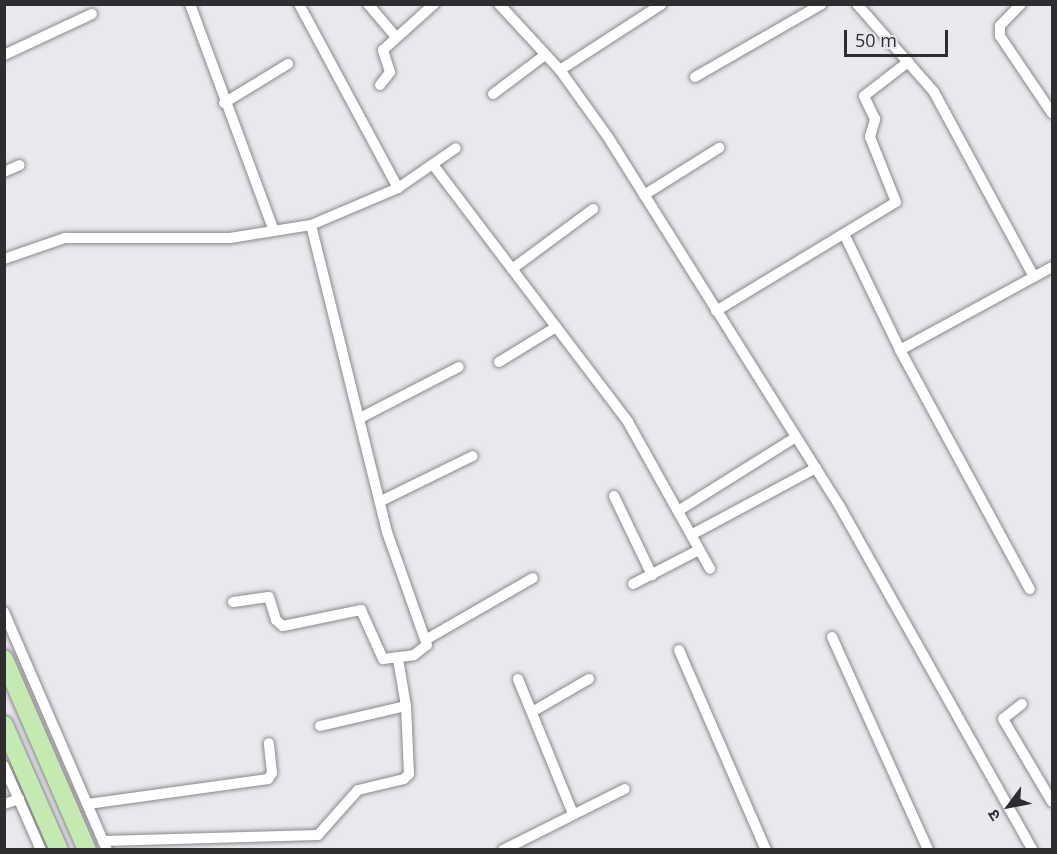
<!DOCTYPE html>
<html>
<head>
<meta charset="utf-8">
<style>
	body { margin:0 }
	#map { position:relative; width:1057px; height:854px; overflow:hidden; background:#eae8ed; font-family:"Open Sans","Noto Sans Devanagari",sans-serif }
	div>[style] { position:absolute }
	.roads { filter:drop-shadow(0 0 2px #8a888c) drop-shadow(0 0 2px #8a888c) }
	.minor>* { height:10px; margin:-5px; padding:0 5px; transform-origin:5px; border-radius:5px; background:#fff }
	.trunk>* { height:18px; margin:-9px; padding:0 9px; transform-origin:9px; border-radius:9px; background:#c4eab2 }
	span { translate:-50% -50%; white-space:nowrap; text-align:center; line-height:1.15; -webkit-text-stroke:6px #eae8ed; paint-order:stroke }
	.frame { position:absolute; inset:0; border:6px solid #2e2d2f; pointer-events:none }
	.north { position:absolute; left:979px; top:776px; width:60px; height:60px; -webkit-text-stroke:4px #eae8ed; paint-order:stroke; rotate:238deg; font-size:16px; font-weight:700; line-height:24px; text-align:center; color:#2e2d2f }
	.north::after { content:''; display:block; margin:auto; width:21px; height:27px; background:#2e2d2f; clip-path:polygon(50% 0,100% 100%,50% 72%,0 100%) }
	.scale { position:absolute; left:844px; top:30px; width:104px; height:27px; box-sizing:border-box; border:3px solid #2e2d2f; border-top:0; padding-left:8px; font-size:18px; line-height:21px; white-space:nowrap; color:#2e2d2f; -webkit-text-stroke:4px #eae8ed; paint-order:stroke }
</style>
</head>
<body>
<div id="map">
	<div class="roads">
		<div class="minor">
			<i style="left:190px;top:4px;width:242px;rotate:69.7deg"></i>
			<i style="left:299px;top:4px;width:209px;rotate:61.7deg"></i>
			<i style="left:368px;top:4px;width:43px;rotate:49.7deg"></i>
			<i style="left:499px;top:4px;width:90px;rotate:47.3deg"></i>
			<i style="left:560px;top:70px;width:82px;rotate:54.4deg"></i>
			<i style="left:608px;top:137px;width:434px;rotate:57.9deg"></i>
			<i style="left:839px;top:505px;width:396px;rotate:60.7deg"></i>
			<i style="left:857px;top:4px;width:117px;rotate:48.8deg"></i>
			<i style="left:934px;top:92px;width:210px;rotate:61.6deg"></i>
			<i style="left:1021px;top:4px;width:30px;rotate:134deg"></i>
			<i style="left:1000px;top:26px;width:10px;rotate:90deg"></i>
			<i style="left:1000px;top:36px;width:93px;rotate:56deg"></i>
			<i style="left:4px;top:55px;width:97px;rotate:-25deg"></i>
			<i style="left:560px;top:70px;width:121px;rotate:-32.9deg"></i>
			<i style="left:695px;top:77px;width:146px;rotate:-29.9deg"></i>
			<i style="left:380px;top:85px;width:16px;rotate:-52deg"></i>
			<i style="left:390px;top:72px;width:23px;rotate:-108deg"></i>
			<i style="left:383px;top:50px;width:69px;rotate:-42deg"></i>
			<i style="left:493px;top:94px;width:65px;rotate:-36.9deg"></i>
			<i style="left:224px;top:103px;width:75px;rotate:-31.4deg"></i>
			<i style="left:434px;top:166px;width:321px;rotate:52.8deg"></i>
			<i style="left:628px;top:422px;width:168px;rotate:60.8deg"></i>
			<i style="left:4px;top:172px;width:17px;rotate:-24deg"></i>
			<i style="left:644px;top:195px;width:89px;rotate:-32.1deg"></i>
			<i style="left:845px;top:236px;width:127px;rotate:64.2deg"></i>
			<i style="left:900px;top:350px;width:272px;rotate:61.5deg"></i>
			<i style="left:4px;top:259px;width:65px;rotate:-19deg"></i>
			<i style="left:65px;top:238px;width:165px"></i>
			<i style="left:230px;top:238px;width:82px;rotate:-9.1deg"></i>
			<i style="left:311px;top:225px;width:95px;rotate:-23deg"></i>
			<i style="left:398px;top:188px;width:70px;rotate:-34.6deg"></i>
			<i style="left:512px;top:269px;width:101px;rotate:-36.5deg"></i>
			<i style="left:716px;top:311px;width:210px;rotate:-31.2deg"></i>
			<i style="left:896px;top:202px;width:70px;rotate:-111.8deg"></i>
			<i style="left:870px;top:137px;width:19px;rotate:-74deg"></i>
			<i style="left:875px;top:119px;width:25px;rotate:-116deg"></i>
			<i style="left:864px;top:96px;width:56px;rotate:-37.7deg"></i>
			<i style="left:900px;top:350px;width:173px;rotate:-28.6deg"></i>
			<i style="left:499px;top:362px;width:67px;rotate:-31.6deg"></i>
			<i style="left:360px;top:418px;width:111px;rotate:-27.3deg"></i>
			<i style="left:614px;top:496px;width:88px;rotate:64.3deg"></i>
			<i style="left:381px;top:501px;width:102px;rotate:-26.1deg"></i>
			<i style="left:678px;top:511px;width:139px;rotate:-32.1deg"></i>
			<i style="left:691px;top:535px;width:142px;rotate:-28.2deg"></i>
			<i style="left:633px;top:584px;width:74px;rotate:-27.3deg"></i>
			<i style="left:233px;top:602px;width:36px;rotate:-8deg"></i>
			<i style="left:269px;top:597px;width:24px;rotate:73deg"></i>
			<i style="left:276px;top:620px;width:9px;rotate:41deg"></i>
			<i style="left:283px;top:626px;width:80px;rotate:-11.6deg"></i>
			<i style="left:361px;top:610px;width:54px;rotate:65.8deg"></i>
			<i style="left:383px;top:659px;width:31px;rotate:-7deg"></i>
			<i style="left:414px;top:655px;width:16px;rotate:-38deg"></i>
			<i style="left:427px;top:645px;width:120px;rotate:-109.5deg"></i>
			<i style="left:387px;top:532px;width:316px;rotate:-103.9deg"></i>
			<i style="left:4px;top:612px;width:259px;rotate:66.6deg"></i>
			<i style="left:832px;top:637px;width:234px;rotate:65.7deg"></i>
			<i style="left:427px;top:639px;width:122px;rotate:-29.9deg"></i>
			<i style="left:679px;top:650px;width:218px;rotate:66.5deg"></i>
			<i style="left:518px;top:679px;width:146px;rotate:67.8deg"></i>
			<i style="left:1022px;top:704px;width:24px;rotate:142deg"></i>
			<i style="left:1003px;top:719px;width:96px;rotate:59.4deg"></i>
			<i style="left:532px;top:712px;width:66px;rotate:-30.1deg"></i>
			<i style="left:320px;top:726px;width:88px;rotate:-13.1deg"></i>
			<i style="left:4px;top:766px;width:92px;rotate:66.2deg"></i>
			<i style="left:4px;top:804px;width:16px;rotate:-18deg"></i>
			<i style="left:88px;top:804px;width:182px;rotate:-7.9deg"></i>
			<i style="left:268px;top:779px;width:7px;rotate:-56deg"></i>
			<i style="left:272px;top:773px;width:30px;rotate:-96deg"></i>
			<i style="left:103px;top:841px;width:215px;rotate:-1.6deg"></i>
			<i style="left:318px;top:835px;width:60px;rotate:-48.4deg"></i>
			<i style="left:358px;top:790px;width:47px;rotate:-13.4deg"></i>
			<i style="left:404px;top:779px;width:7px;rotate:-45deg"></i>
			<i style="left:409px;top:774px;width:68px;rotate:-92.5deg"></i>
			<i style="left:406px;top:706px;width:48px;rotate:-99.7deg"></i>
			<i style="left:503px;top:850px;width:136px;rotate:-26.6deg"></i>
		</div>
		<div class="trunk">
			<i style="left:4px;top:659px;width:208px;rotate:66.5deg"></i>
			<i style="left:4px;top:725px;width:137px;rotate:66.3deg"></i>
		</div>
	</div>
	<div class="frame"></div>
	<div class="north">उ</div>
	<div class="scale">50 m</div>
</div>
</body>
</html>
